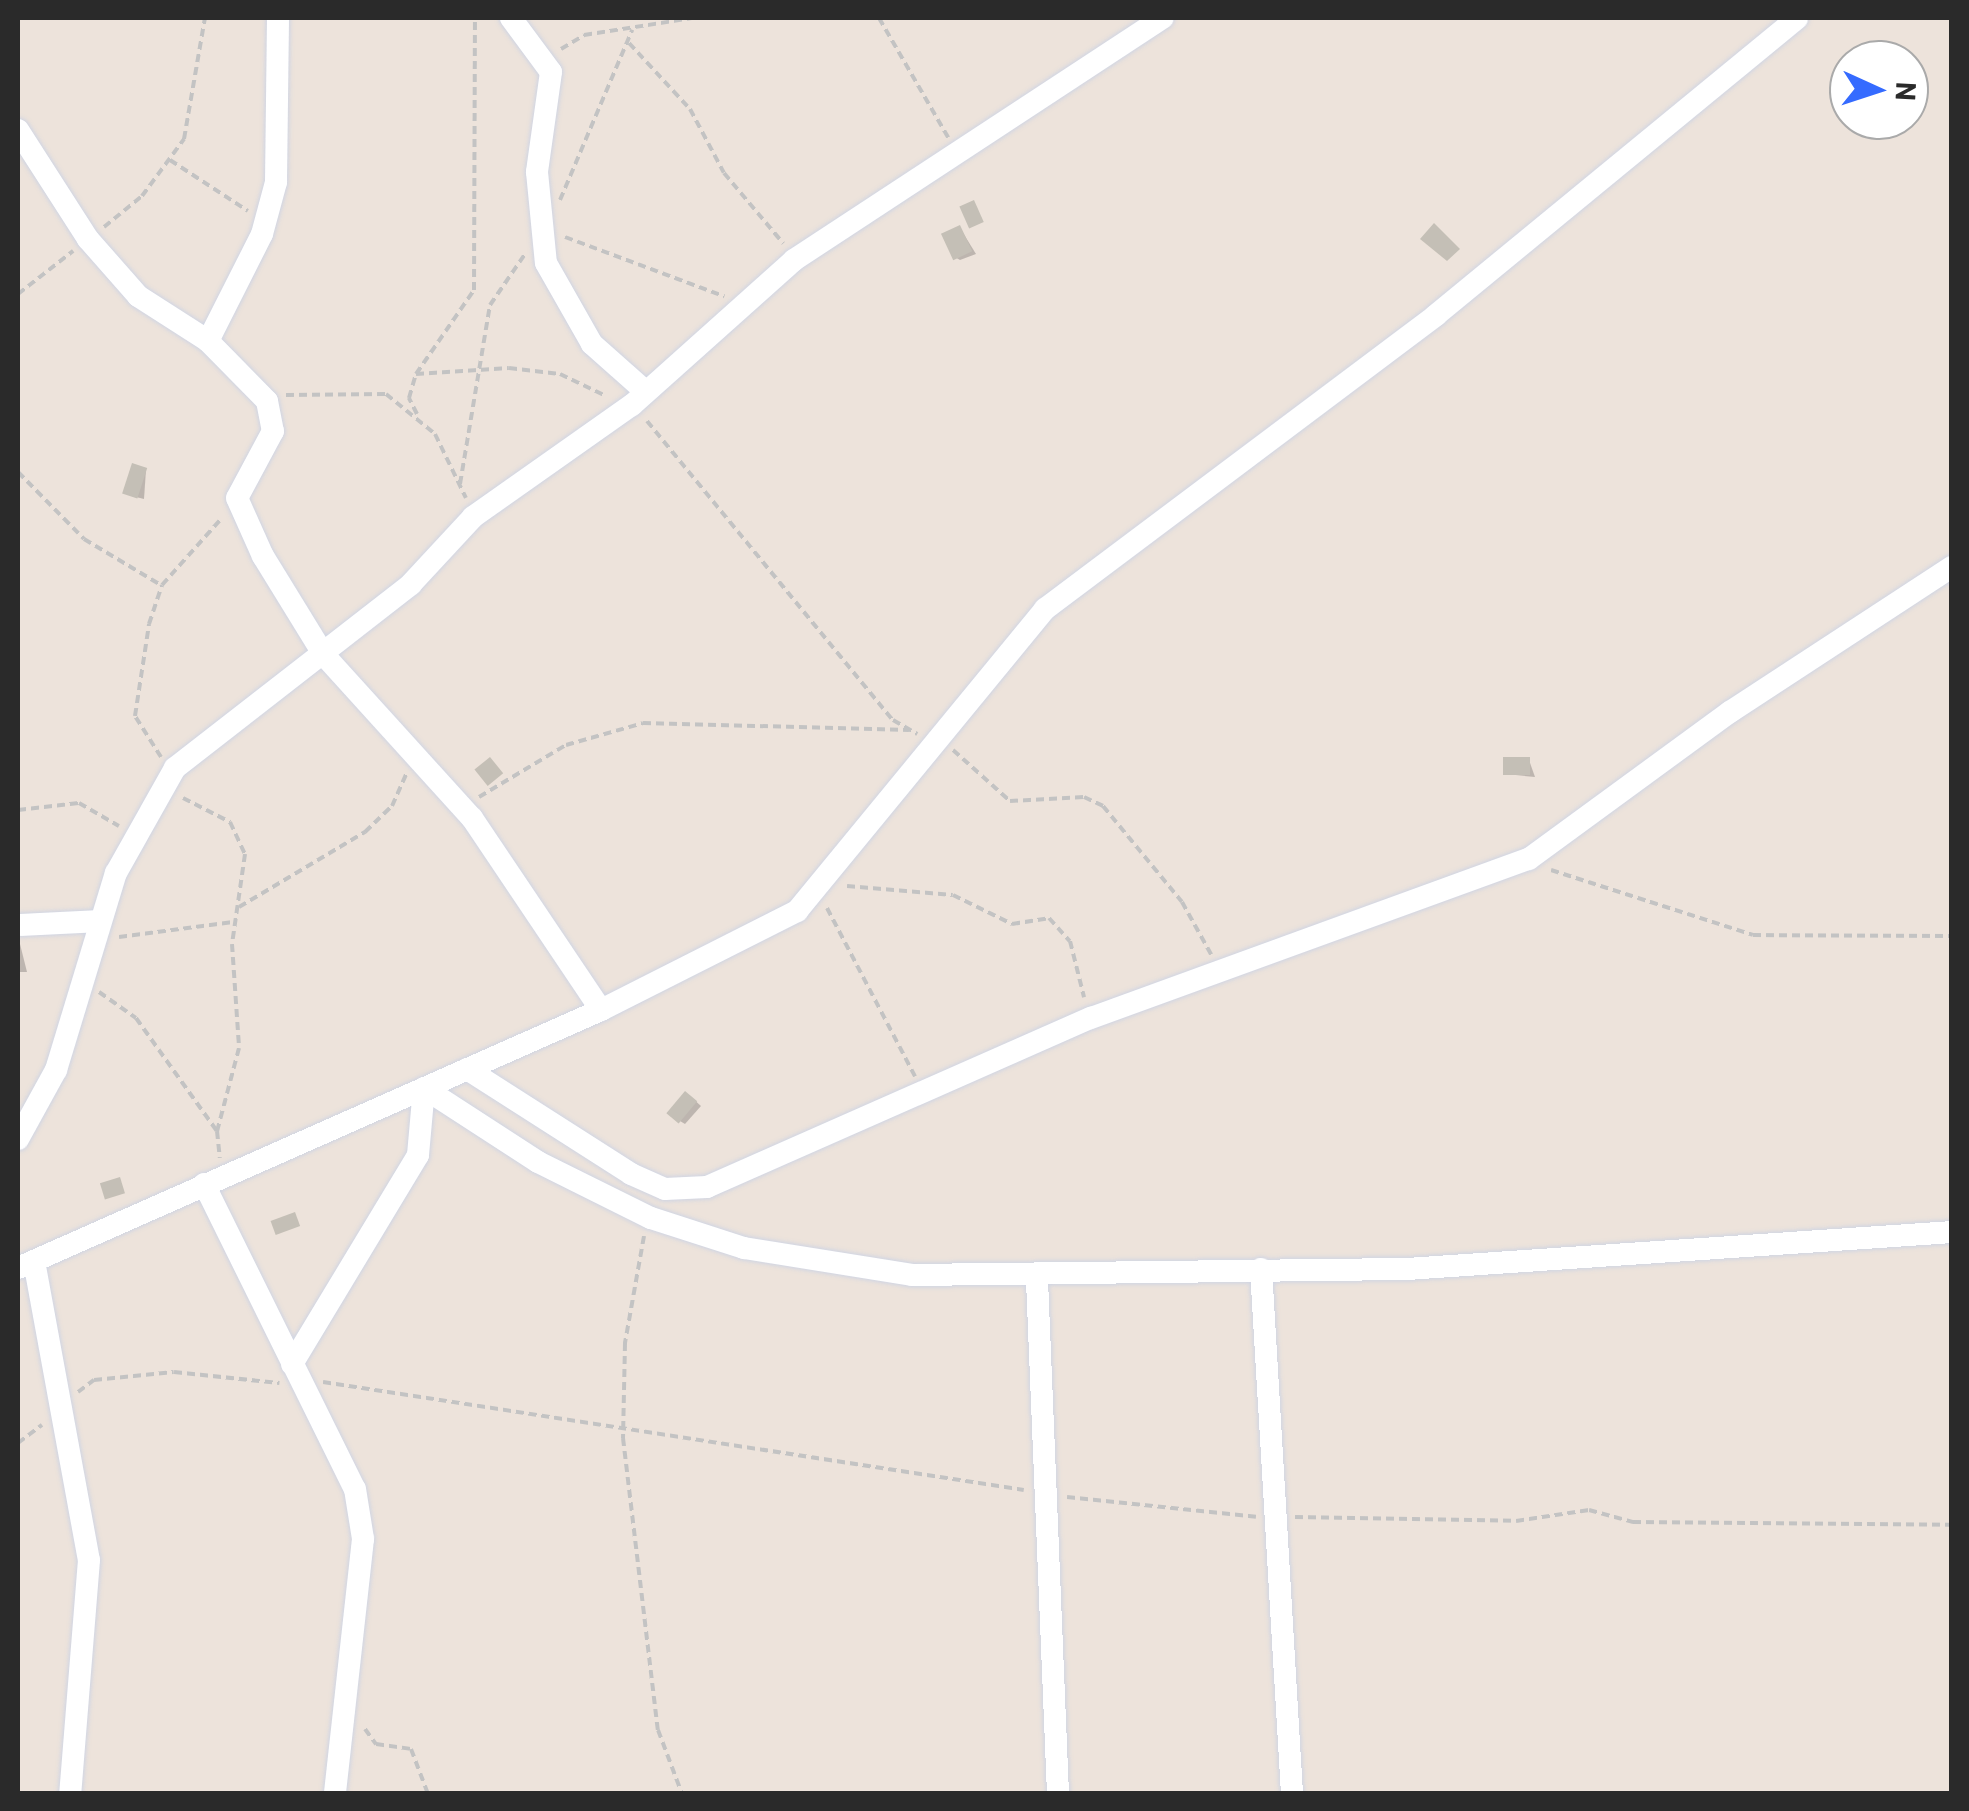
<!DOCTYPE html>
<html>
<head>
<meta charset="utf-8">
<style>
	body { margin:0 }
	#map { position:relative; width:1969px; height:1811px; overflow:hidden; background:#ede3db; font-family:Barlow,sans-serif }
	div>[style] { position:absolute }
	.shadow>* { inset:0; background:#0003 }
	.building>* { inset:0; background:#c4bfb6; transform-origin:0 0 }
	.path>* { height:4px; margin-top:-2px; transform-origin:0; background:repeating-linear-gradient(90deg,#c3c3c3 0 8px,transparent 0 13px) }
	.roads { filter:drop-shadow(0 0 2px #d0d5e3) drop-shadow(0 0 2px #d0d5e3) }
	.street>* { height:22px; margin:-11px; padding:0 11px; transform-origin:11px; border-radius:11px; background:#fff }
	span { translate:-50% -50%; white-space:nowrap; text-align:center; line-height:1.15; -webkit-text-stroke:8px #fff; paint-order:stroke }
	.frame { position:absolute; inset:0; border:20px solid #2a2a2a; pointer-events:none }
	.north { position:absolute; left:1829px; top:40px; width:100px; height:100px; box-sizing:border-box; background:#fff; border:2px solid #aaa; border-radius:50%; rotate:93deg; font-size:28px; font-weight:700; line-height:40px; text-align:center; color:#2a2a2a }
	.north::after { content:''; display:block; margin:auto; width:35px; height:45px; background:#356bff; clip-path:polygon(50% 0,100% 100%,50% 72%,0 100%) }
</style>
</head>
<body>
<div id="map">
	<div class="shadow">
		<i style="clip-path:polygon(960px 228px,976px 254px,960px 260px,955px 257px)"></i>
		<i style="clip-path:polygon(146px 470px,144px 499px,132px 496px)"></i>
		<i style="clip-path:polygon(1529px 760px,1535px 777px,1505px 774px)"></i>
		<i style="clip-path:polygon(18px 943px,20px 944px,27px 972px,18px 972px)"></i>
		<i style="clip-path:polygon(691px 1097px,701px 1106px,685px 1124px,680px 1121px)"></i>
	</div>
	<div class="building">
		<i style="left:974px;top:200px;width:24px;height:16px;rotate:66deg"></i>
		<i style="clip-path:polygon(1434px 223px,1460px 249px,1447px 261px,1420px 239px)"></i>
		<i style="left:960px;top:225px;width:29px;height:21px;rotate:65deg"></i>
		<i style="left:132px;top:463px;width:16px;height:32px;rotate:18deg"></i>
		<i style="left:490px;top:757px;width:21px;height:20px;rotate:51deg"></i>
		<i style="left:1530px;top:757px;width:18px;height:27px;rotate:90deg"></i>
		<i style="left:685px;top:1091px;width:16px;height:29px;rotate:40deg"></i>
		<i style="left:120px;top:1177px;width:17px;height:21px;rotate:73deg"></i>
		<i style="left:295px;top:1212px;width:15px;height:26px;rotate:70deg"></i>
	</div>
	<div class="path">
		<i style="left:879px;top:18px;width:138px;rotate:59.9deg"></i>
		<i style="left:629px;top:43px;width:90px;rotate:47.3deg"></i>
		<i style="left:690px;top:109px;width:72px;rotate:62deg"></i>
		<i style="left:724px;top:173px;width:92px;rotate:49.9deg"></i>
		<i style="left:561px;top:49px;width:27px;rotate:-31deg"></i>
		<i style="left:584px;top:35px;width:109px;rotate:-8.9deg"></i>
		<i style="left:170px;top:160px;width:93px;rotate:33.2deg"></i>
		<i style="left:560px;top:200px;width:185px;rotate:-67deg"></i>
		<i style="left:104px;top:227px;width:49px;rotate:-39.2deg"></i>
		<i style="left:142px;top:196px;width:71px;rotate:-53.6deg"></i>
		<i style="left:184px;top:139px;width:123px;rotate:-80.2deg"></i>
		<i style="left:565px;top:237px;width:170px;rotate:20.4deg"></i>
		<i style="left:18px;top:294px;width:70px;rotate:-38deg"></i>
		<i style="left:416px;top:374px;width:93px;rotate:-3.7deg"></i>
		<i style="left:509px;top:368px;width:51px;rotate:6.7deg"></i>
		<i style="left:560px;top:374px;width:51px;rotate:25.6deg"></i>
		<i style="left:286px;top:395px;width:100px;rotate:-0.6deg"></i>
		<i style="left:386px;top:394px;width:63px;rotate:39.2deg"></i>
		<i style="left:435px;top:434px;width:71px;rotate:64.2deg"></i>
		<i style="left:417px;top:414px;width:18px;rotate:-117deg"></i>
		<i style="left:409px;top:398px;width:25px;rotate:-74deg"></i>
		<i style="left:416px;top:374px;width:102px;rotate:-55.4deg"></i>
		<i style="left:474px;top:290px;width:272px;rotate:-89.8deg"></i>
		<i style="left:647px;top:421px;width:387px;rotate:50.6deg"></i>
		<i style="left:893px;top:720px;width:28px;rotate:30deg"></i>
		<i style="left:18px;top:472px;width:94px;rotate:45.4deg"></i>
		<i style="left:84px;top:539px;width:90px;rotate:30.9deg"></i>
		<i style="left:460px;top:484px;width:181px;rotate:-80.5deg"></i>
		<i style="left:490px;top:305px;width:62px;rotate:-55.5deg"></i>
		<i style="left:953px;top:750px;width:76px;rotate:41.8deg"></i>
		<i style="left:1010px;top:801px;width:74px;rotate:-3.1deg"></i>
		<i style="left:1084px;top:797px;width:21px;rotate:25deg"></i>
		<i style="left:1103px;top:806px;width:124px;rotate:50.5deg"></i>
		<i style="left:1182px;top:902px;width:60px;rotate:60.9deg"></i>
		<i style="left:161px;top:757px;width:49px;rotate:-122.4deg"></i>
		<i style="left:135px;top:716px;width:93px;rotate:-81.3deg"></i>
		<i style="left:149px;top:624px;width:41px;rotate:-71.6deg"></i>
		<i style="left:162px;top:585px;width:90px;rotate:-48.2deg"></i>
		<i style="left:479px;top:797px;width:101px;rotate:-30.9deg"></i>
		<i style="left:566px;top:745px;width:80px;rotate:-15.9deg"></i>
		<i style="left:643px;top:723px;width:266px;rotate:1.5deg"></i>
		<i style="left:183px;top:798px;width:53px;rotate:27.1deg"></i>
		<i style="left:230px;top:822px;width:35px;rotate:65deg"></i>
		<i style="left:245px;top:854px;width:91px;rotate:98.2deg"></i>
		<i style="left:232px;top:944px;width:104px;rotate:86.1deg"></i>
		<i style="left:239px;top:1048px;width:86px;rotate:104.8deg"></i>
		<i style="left:217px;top:1131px;width:27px;rotate:84deg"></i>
		<i style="left:18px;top:810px;width:61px;rotate:-6.5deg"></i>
		<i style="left:79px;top:803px;width:46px;rotate:29.9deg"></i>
		<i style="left:1551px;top:870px;width:212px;rotate:17.8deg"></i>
		<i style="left:1753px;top:935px;width:199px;rotate:0.3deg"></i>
		<i style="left:847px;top:886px;width:106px;rotate:4.9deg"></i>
		<i style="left:953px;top:895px;width:66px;rotate:26.2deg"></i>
		<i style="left:1012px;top:924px;width:37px;rotate:-9deg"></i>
		<i style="left:1049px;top:918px;width:31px;rotate:48deg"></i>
		<i style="left:1070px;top:941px;width:58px;rotate:76deg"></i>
		<i style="left:239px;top:907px;width:147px;rotate:-30.8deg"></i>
		<i style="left:365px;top:832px;width:37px;rotate:-44deg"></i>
		<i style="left:392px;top:806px;width:36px;rotate:-66deg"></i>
		<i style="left:827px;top:908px;width:190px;rotate:62.4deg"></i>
		<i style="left:119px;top:937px;width:115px;rotate:-7.5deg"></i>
		<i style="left:99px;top:992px;width:45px;rotate:35.1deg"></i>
		<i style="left:136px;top:1018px;width:139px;rotate:54.4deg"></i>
		<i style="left:644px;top:1236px;width:109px;rotate:100.1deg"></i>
		<i style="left:625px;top:1343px;width:95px;rotate:91.2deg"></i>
		<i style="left:623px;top:1438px;width:294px;rotate:83.2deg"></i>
		<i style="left:658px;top:1730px;width:68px;rotate:69.4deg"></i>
		<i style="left:323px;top:1382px;width:709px;rotate:8.76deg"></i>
		<i style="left:78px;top:1392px;width:20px;rotate:-37deg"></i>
		<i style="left:94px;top:1380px;width:80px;rotate:-5.7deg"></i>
		<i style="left:174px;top:1372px;width:106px;rotate:6deg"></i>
		<i style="left:18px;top:1443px;width:30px;rotate:-37deg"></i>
		<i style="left:1067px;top:1497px;width:190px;rotate:6deg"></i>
		<i style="left:1295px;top:1517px;width:221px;rotate:1deg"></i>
		<i style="left:1516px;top:1521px;width:74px;rotate:-8.6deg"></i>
		<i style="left:1589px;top:1510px;width:46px;rotate:15.3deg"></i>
		<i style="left:1633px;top:1522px;width:319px;rotate:0.5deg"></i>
		<i style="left:365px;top:1729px;width:19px;rotate:54deg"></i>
		<i style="left:376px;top:1744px;width:35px;rotate:8deg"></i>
		<i style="left:411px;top:1749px;width:48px;rotate:69.3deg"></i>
	</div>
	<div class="roads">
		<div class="street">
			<i style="left:511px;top:18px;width:67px;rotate:53.5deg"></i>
			<i style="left:551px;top:72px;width:101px;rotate:98deg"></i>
			<i style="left:537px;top:172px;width:91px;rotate:84.4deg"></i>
			<i style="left:546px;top:263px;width:93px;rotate:60.4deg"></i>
			<i style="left:592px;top:344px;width:72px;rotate:41.6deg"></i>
			<i style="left:18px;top:130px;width:130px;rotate:57.3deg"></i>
			<i style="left:88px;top:239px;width:76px;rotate:48.7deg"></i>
			<i style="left:138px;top:296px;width:83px;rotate:32.7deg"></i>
			<i style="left:208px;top:341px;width:84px;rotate:45.5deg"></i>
			<i style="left:267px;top:401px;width:31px;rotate:79deg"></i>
			<i style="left:273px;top:431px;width:76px;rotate:118.2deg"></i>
			<i style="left:237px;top:498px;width:64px;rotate:65.9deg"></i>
			<i style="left:263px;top:556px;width:116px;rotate:58.4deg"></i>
			<i style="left:324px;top:655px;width:220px;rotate:47.8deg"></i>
			<i style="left:472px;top:818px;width:231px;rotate:56.1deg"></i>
			<i style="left:208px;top:341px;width:120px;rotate:-63.2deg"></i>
			<i style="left:262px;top:234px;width:54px;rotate:-74.9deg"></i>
			<i style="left:276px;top:182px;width:164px;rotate:-89.3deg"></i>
			<i style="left:21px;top:925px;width:79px;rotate:-2.9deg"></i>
			<i style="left:467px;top:1069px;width:195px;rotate:32.6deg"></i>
			<i style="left:631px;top:1174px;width:37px;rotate:24deg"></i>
			<i style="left:665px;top:1189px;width:42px;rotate:-2.7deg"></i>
			<i style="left:707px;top:1187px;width:420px;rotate:-23.8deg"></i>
			<i style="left:1091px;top:1018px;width:466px;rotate:-20deg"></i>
			<i style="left:1529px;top:859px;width:249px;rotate:-36.2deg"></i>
			<i style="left:1730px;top:712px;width:265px;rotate:-33.2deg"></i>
			<i style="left:424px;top:1088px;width:136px;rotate:33deg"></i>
			<i style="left:538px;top:1162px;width:126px;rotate:26.4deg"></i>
			<i style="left:651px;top:1218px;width:98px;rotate:17.9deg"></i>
			<i style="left:744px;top:1248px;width:170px;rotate:9.1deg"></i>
			<i style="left:912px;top:1275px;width:495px;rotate:-0.7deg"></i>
			<i style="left:1407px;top:1269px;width:546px;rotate:-3.88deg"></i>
			<i style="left:18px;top:1139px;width:79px;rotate:-61.2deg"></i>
			<i style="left:56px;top:1070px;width:206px;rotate:-73.1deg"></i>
			<i style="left:116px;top:873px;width:120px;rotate:-60.7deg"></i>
			<i style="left:175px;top:768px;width:299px;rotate:-37.9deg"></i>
			<i style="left:411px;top:584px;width:91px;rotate:-47.2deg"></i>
			<i style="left:473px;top:517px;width:194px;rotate:-35.2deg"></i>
			<i style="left:632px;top:405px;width:217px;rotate:-41.8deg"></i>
			<i style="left:794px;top:260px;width:441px;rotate:-33.3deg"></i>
			<i style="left:204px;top:1184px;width:340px;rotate:63.7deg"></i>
			<i style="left:355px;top:1489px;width:51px;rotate:80.9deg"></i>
			<i style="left:363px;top:1539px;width:257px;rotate:96.3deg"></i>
			<i style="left:34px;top:1261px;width:304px;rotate:79.6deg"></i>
			<i style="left:89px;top:1560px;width:235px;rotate:94.6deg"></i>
			<i style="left:18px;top:1268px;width:638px;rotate:-23.87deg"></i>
			<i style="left:601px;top:1010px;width:220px;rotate:-26.8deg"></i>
			<i style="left:797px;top:911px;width:391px;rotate:-50.6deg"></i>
			<i style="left:1045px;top:609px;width:489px;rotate:-36.9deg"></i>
			<i style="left:1436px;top:315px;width:467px;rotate:-39.4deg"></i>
			<i style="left:1261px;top:1269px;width:526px;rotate:86.62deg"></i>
			<i style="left:1037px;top:1280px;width:514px;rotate:87.66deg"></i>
			<i style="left:292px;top:1364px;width:244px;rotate:-58.9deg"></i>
			<i style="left:418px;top:1155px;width:67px;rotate:-84.9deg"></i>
		</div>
	</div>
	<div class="frame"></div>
	<div class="north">N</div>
</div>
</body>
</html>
